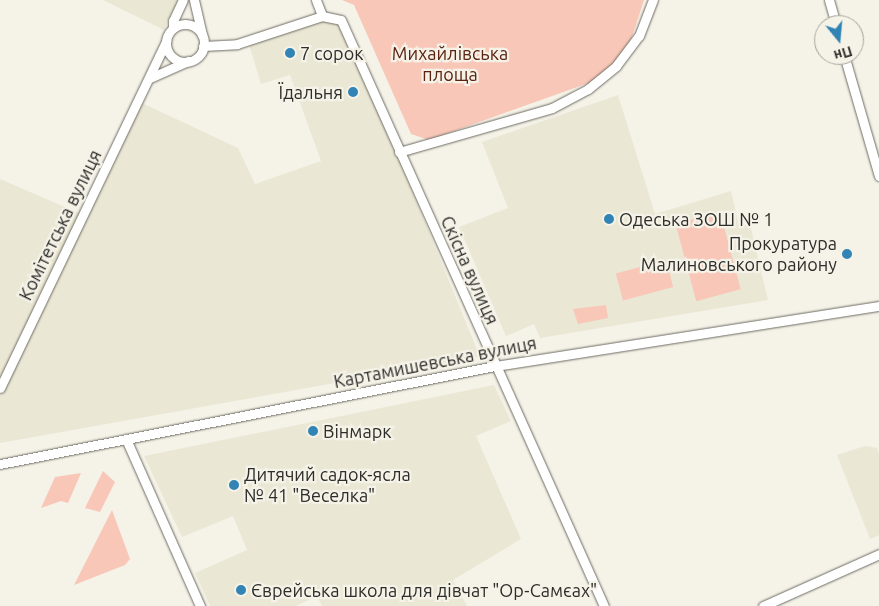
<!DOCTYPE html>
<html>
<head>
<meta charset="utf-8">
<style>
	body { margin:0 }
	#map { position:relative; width:879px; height:606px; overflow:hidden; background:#f5f2e8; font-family:Ubuntu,sans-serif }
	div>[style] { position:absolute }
	.built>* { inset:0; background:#ebe7d5 }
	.green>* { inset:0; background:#f8c7b8; transform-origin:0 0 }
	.roads { filter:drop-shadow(0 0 1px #6d6b62) drop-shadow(0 0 1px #6d6b62) }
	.street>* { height:9px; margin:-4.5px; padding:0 4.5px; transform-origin:4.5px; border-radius:4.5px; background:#fff }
	.street>.ring { margin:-4.5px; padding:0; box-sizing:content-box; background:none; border:9px solid #fff; border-radius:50% }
	.dots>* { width:14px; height:14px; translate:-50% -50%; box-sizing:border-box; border:2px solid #f5f2e8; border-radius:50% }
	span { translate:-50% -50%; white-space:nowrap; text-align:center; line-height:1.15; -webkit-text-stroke:4.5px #f5f2e8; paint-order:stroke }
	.poi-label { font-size:18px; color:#2e2d29 }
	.left { translate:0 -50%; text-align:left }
	.right { translate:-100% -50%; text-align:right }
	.park-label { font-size:18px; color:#5c2311 }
	.street-label { font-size:18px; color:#2e2d29 }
	.north { position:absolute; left:814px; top:15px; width:50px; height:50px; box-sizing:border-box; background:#f5f2e8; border:1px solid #a5a39c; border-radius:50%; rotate:163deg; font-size:14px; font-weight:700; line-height:20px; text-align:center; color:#2e2d29 }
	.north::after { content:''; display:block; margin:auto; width:18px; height:22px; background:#3184b4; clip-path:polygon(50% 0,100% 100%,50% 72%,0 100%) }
</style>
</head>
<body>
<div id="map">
	<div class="built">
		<i style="clip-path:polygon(103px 0,178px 0,164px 30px)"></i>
		<i style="clip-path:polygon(322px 17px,340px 20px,355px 50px,480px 357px,0 443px,0 392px,142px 103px,238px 148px,255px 184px,321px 161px,290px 75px,261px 84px,248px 41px)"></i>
		<i style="clip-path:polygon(618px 95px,655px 214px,731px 191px,739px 226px,750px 224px,768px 300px,540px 338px,534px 324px,506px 336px,459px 227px,508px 208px,482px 142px)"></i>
		<i style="clip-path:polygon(0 179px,81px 214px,0 385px)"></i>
		<i style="clip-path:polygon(494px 385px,511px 421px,476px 436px,521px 539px,453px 580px,467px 606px,322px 606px,317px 596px,296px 606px,210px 606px,195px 573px,247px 550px,233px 516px,182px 537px,144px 456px)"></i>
		<i style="clip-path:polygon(865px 446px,877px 448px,879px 454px,879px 535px,870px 539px,837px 455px)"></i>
	</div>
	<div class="green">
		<i style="clip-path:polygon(342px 0,644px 0,629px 46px,597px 80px,429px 140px,411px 134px,354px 5px)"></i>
		<i style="left:720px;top:212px;width:80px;height:46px;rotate:75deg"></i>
		<i style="left:666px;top:260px;width:28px;height:52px;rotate:75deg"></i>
		<i style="clip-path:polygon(606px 305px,608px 318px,578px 324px,573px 309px)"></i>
		<i style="clip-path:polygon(103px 471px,115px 482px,100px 512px,85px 508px)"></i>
		<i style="clip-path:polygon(81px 473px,68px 503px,61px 501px,41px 508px,55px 477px)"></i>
		<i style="clip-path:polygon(112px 510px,130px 559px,125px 565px,74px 585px)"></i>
	</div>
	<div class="roads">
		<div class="street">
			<i style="left:194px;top:0;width:36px;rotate:77deg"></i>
			<i style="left:316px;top:0;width:17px;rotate:69deg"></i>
			<i style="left:829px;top:0;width:26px;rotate:74deg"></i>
			<i class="ring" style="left:166px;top:24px;width:29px;height:29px"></i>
			<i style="left:173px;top:28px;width:7px;rotate:-90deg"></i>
			<i style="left:173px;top:21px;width:23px;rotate:-65deg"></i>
			<i style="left:203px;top:46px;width:34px;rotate:-3deg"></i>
			<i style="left:237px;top:44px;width:89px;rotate:-18.2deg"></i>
			<i style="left:322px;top:16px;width:19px;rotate:12deg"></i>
			<i style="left:341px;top:20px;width:642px;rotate:65.83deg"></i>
			<i style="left:844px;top:55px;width:126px;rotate:73.9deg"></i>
			<i style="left:150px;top:78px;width:42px;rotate:-24.1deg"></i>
			<i style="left:399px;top:152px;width:159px;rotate:-16deg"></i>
			<i style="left:552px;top:108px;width:41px;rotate:-27.8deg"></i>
			<i style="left:588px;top:89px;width:36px;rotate:-39deg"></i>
			<i style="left:616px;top:66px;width:38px;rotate:-53deg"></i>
			<i style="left:639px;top:36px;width:39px;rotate:-69deg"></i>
			<i style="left:0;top:388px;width:385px;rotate:-64.4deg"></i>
			<i style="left:126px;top:439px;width:183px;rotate:66.1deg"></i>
			<i style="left:0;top:464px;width:505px;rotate:-11.2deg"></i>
			<i style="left:495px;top:366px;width:389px;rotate:-8.9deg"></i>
			<i style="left:763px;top:606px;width:127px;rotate:-24.1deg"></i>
		</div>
	</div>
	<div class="dots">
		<i style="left:290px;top:53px;background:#3184b4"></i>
		<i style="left:353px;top:92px;background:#3184b4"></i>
		<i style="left:609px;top:219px;background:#3184b4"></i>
		<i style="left:847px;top:254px;background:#3184b4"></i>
		<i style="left:313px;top:431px;background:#3184b4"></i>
		<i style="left:234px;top:485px;background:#3184b4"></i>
		<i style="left:241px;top:590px;background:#3184b4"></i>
	</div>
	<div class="poi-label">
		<span class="left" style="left:300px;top:53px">7 сорок</span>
		<span class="right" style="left:343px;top:92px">Їдальня</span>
		<span class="left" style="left:619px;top:219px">Одеська ЗОШ № 1</span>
		<span class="right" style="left:837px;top:254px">Прокуратура<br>Малиновського району</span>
		<span class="left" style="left:323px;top:431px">Вінмарк</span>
		<span class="left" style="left:244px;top:485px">Дитячий садок-ясла<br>№ 41 "Веселка"</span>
		<span class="left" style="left:251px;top:590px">Єврейська школа для дівчат "Ор-Самєах"</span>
	</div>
	<div class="park-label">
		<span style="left:450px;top:64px">Михайлівська<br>площа</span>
	</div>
	<div class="street-label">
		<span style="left:60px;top:225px;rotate:-64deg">Комітетська вулиця</span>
		<span style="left:470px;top:270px;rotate:66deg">Cкісна вулиця</span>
		<span style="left:435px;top:362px;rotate:-11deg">Картамишевська вулиця</span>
	</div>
	<div class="north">Пн</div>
</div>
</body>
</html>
